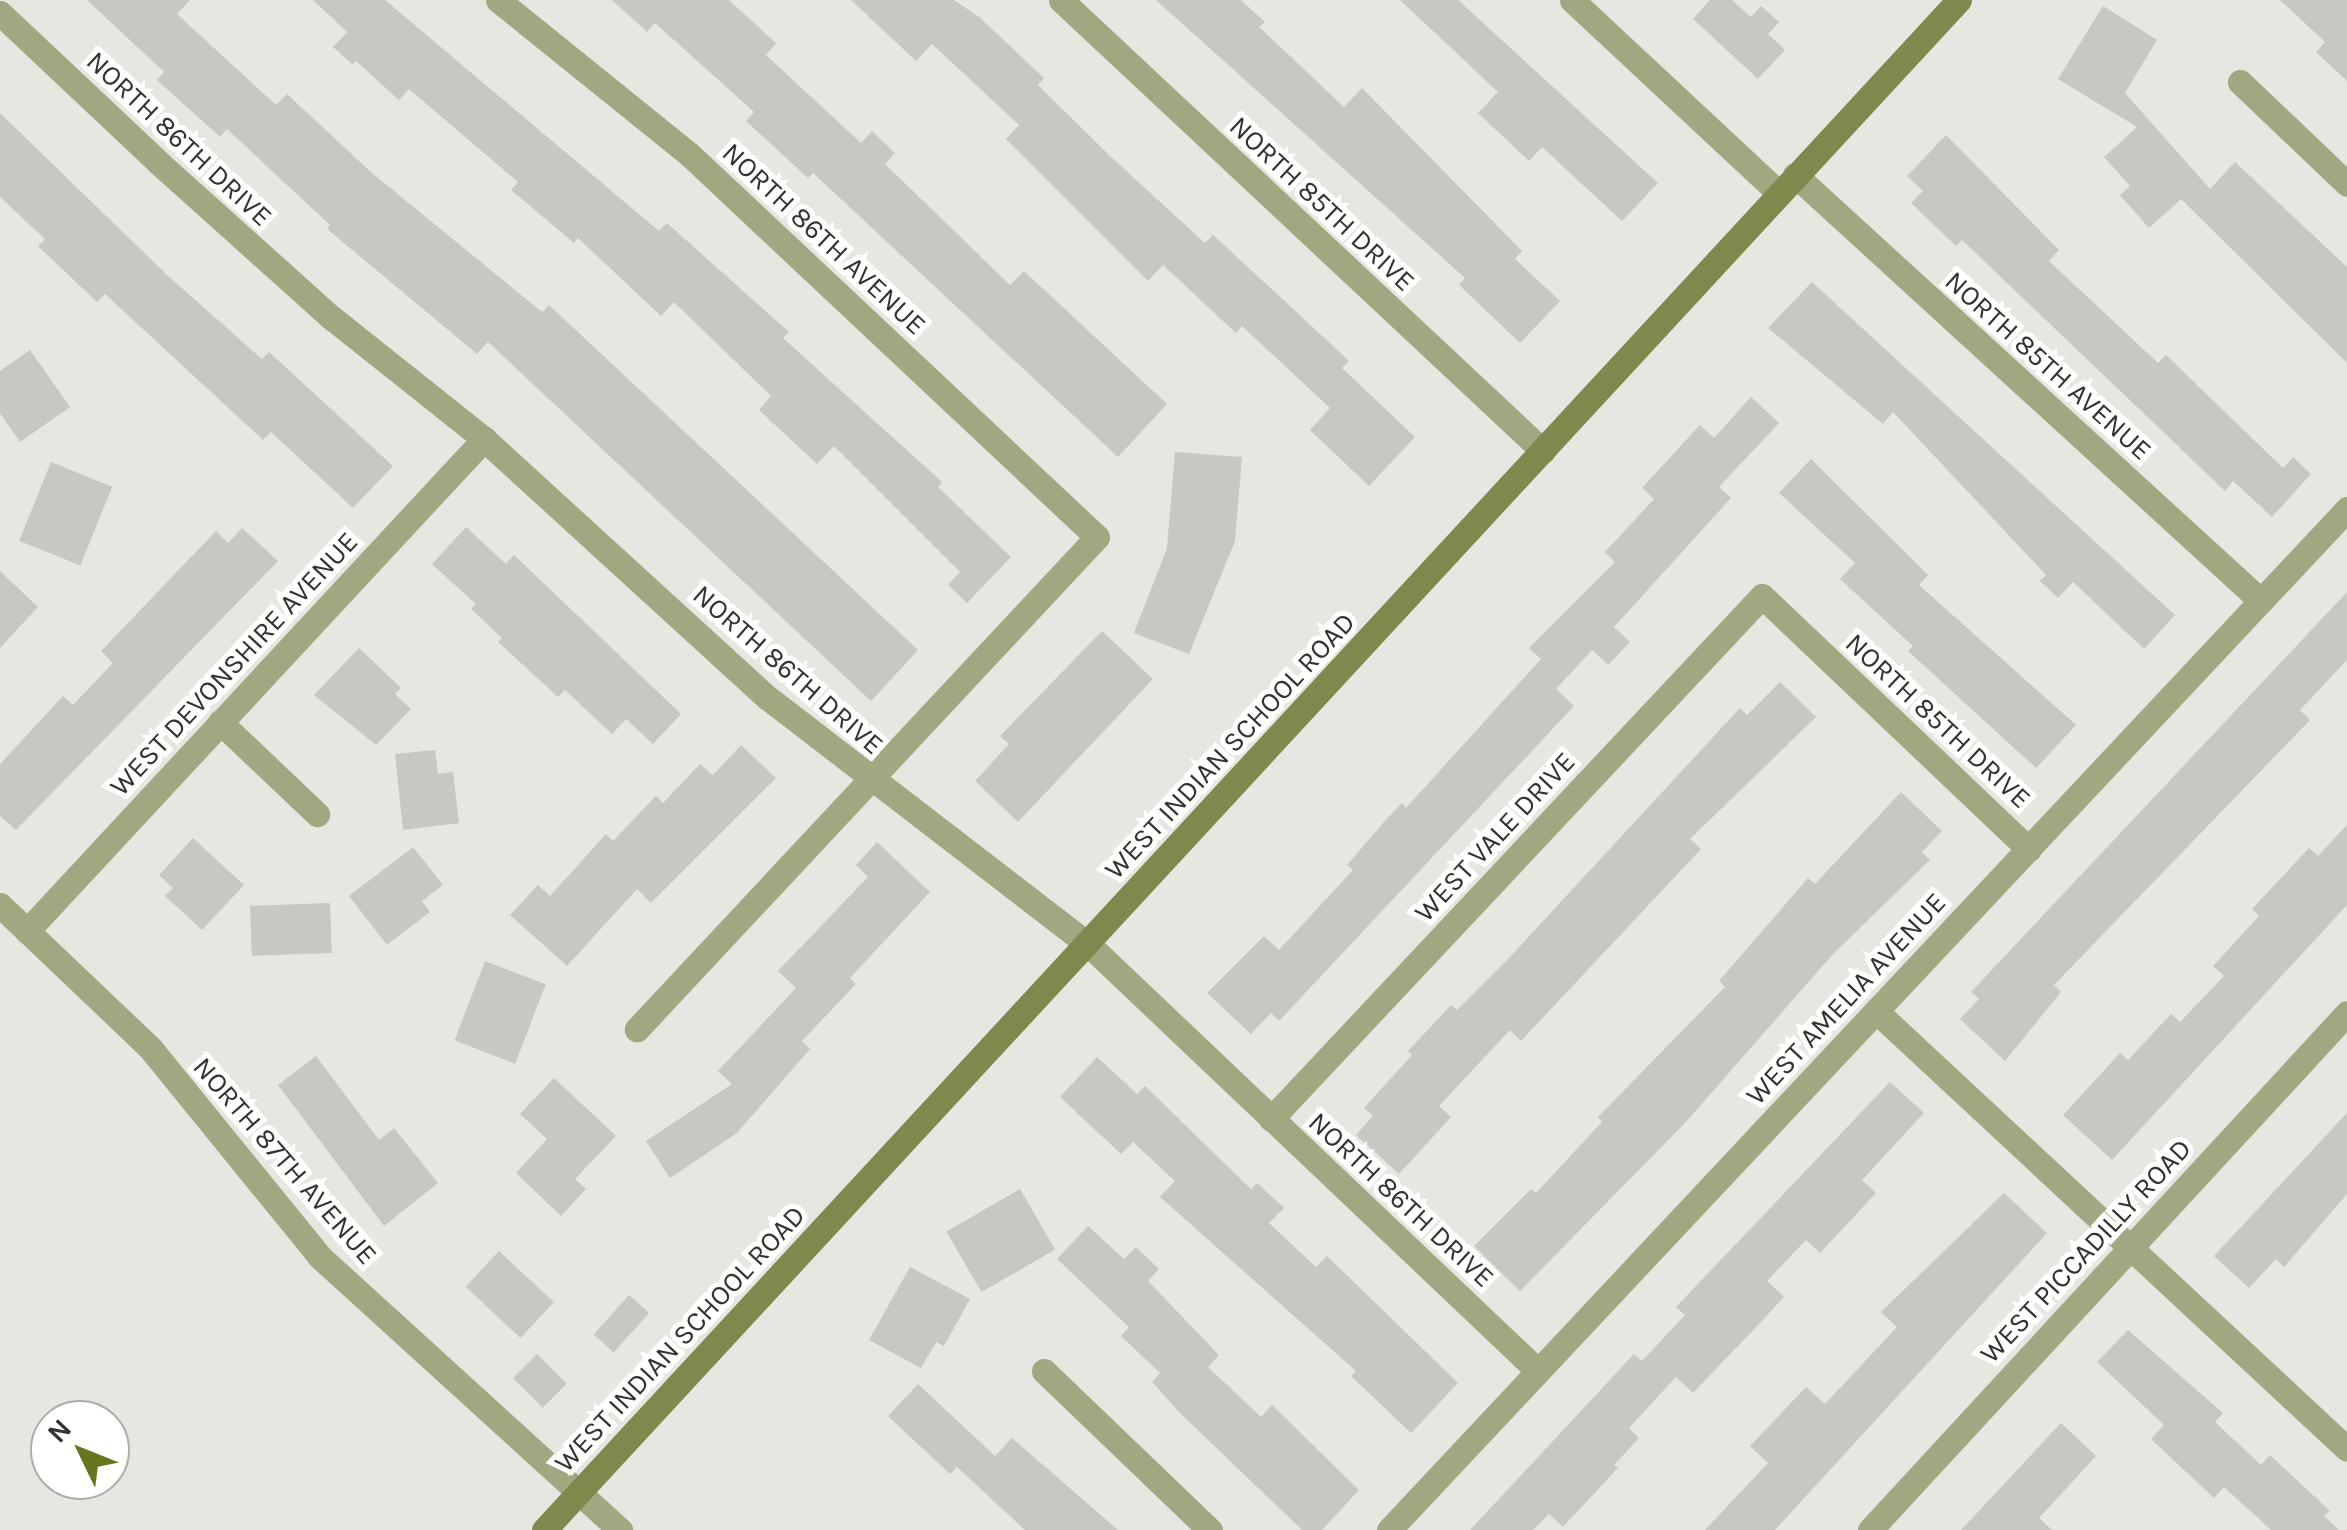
<!DOCTYPE html>
<html>
<head>
<meta charset="utf-8">
<style>
	body { margin:0 }
	#map { position:relative; width:2347px; height:1530px; overflow:hidden; background:#e6e7e1; font-family:Karla,sans-serif }
	div>[style] { position:absolute }
	.building>* { inset:0; background:#c6c8c1; transform-origin:0 0 }
	.minor>* { height:25px; margin:-12.5px; padding:0 12.5px; transform-origin:12.5px; border-radius:12.5px; background:#a1a881 }
	.tertiary>* { height:25px; margin:-12.5px; padding:0 12.5px; transform-origin:12.5px; border-radius:12.5px; background:#a1a881 }
	.secondary>* { height:25px; margin:-12.5px; padding:0 12.5px; transform-origin:12.5px; border-radius:12.5px; background:#7f894d }
	span { translate:-50% -50%; white-space:nowrap; text-align:center; line-height:1.15; -webkit-text-stroke:10px #fffffe; paint-order:stroke }
	.street-label { font-size:28px; color:#333331 }
	.north { position:absolute; left:30px; top:1400px; width:100px; height:100px; box-sizing:border-box; background:#fffffe; border:2px solid #adadac; border-radius:50%; rotate:313deg; font-size:28px; font-weight:700; line-height:40px; text-align:center; color:#333331 }
	.north::after { content:''; display:block; margin:auto; width:35px; height:45px; background:#69741e; clip-path:polygon(50% 0,100% 100%,50% 72%,0 100%) }
</style>
</head>
<body>
<div id="map">
	<div class="building">
		<i style="clip-path:polygon(87px 0,190px 0,177px 14px,276px 105px,287px 94px,372px 173px,542px 312px,549px 305px,918px 650px,871px 701px,488px 342px,477px 354px,327px 229px,330px 225px,227px 129px,220px 137px,157px 80px,164px 72px)"></i>
		<i style="clip-path:polygon(313px 0,385px 0,659px 231px,667px 223px,789px 332px,783px 338px,942px 482px,938px 487px,1011px 557px,967px 603px,948px 585px,960px 572px,834px 446px,817px 464px,759px 410px,771px 396px,674px 302px,661px 316px,578px 238px,574px 243px,511px 190px,518px 182px,409px 89px,399px 100px,356px 61px,353px 65px,333px 47px,347px 32px)"></i>
		<i style="clip-path:polygon(612px 0,729px 0,776px 43px,766px 55px,861px 143px,872px 131px,895px 153px,885px 164px,1010px 285px,1024px 271px,1167px 404px,1118px 457px,813px 173px,808px 178px,746px 121px,754px 112px,655px 23px,647px 32px)"></i>
		<i style="clip-path:polygon(851px 0,954px 0,979px 17px,1044px 78px,1038px 85px,1109px 155px,1205px 243px,1213px 235px,1289px 305px,1349px 361px,1342px 368px,1415px 437px,1369px 486px,1310px 430px,1330px 408px,1242px 326px,1236px 333px,1163px 265px,1148px 281px,1006px 139px,1019px 125px,932px 44px,916px 61px)"></i>
		<i style="clip-path:polygon(1156px 0,1241px 0,1265px 22px,1259px 27px,1344px 107px,1362px 88px,1522px 251px,1515px 259px,1560px 301px,1520px 343px,1459px 285px,1465px 278px)"></i>
		<i style="clip-path:polygon(1400px 0,1458px 0,1658px 183px,1622px 221px,1542px 147px,1529px 161px,1478px 113px,1498px 92px)"></i>
		<i style="clip-path:polygon(1710px 0,1732px 0,1751px 17px,1761px 6px,1779px 22px,1768px 34px,1785px 50px,1758px 79px,1693px 19px)"></i>
		<i style="clip-path:polygon(2280px 0,2347px 0,2347px 81px,2316px 52px,2325px 42px)"></i>
		<i style="clip-path:polygon(2103px 6px,2157px 40px,2125px 93px,2210px 189px,2235px 162px,2347px 267px,2347px 363px,2181px 199px,2149px 228px,2120px 195px,2130px 186px,2104px 157px,2137px 127px,2058px 79px)"></i>
		<i style="clip-path:polygon(0 113px,166px 274px,262px 359px,269px 352px,393px 466px,353px 508px,271px 432px,263px 440px,105px 294px,97px 302px,38px 246px,45px 239px,0 197px)"></i>
		<i style="clip-path:polygon(1946px 135px,2059px 250px,2049px 261px,2158px 363px,2166px 355px,2283px 468px,2293px 457px,2311px 474px,2272px 517px,2233px 481px,2225px 491px,1962px 240px,1956px 246px,1911px 203px,1923px 191px,1907px 176px)"></i>
		<i style="clip-path:polygon(1812px 282px,2175px 615px,2144px 649px,2073px 582px,2058px 598px,2040px 581px,2046px 575px,1893px 412px,1883px 424px,1768px 328px)"></i>
		<i style="clip-path:polygon(30px 350px,70px 407px,20px 442px,0 413px,0 371px)"></i>
		<i style="clip-path:polygon(1751px 397px,1779px 423px,1719px 487px,1731px 498px,1614px 627px,1630px 642px,1608px 665px,1592px 650px,1556px 689px,1574px 706px,1279px 1021px,1271px 1013px,1251px 1034px,1207px 993px,1264px 936px,1279px 950px,1353px 870px,1347px 865px,1384px 822px,1402px 803px,1406px 808px,1541px 659px,1529px 648px,1615px 562px,1605px 552px,1654px 499px,1642px 488px,1700px 425px,1714px 438px)"></i>
		<i style="clip-path:polygon(1175px 452px,1242px 457px,1235px 541px,1189px 654px,1134px 633px,1167px 548px)"></i>
		<i style="clip-path:polygon(1811px 459px,1928px 575px,1919px 585px,2076px 725px,2036px 768px,1908px 651px,1913px 646px,1840px 579px,1855px 563px,1779px 493px)"></i>
		<i style="left:51px;top:462px;width:66px;height:85px;rotate:22deg"></i>
		<i style="clip-path:polygon(466px 527px,506px 564px,514px 555px,681px 714px,653px 744px,626px 719px,612px 734px,565px 690px,558px 697px,498px 642px,502px 638px,471px 609px,476px 604px,432px 564px)"></i>
		<i style="clip-path:polygon(242px 528px,278px 561px,16px 830px,0 816px,0 764px,63px 696px,73px 705px,113px 663px,101px 651px,216px 531px,228px 543px)"></i>
		<i style="clip-path:polygon(0 571px,38px 607px,0 648px)"></i>
		<i style="clip-path:polygon(2347px 592px,2347px 660px,2300px 710px,2310px 720px,2054px 985px,2061px 992px,2005px 1061px,1960px 1019px,1979px 999px,1971px 992px)"></i>
		<i style="clip-path:polygon(1102px 631px,1153px 679px,1018px 822px,975px 781px,1009px 744px,1000px 736px)"></i>
		<i style="clip-path:polygon(359px 648px,401px 688px,395px 694px,411px 709px,376px 745px,314px 695px)"></i>
		<i style="clip-path:polygon(1780px 682px,1816px 717px,1690px 839px,1701px 849px,1521px 1041px,1510px 1030px,1439px 1106px,1451px 1117px,1399px 1174px,1356px 1135px,1373px 1116px,1364px 1108px,1412px 1055px,1408px 1051px,1451px 1005px,1457px 1010px,1509px 958px,1740px 708px,1747px 715px)"></i>
		<i style="clip-path:polygon(741px 745px,776px 778px,651px 903px,637px 889px,567px 966px,510px 915px,538px 885px,550px 896px,606px 834px,613px 841px,656px 796px,663px 803px,700px 764px,713px 775px)"></i>
		<i style="clip-path:polygon(435px 750px,438px 774px,453px 772px,459px 823px,403px 830px,395px 754px)"></i>
		<i style="clip-path:polygon(1901px 792px,1942px 831px,1922px 852px,1930px 860px,1832px 955px,1685px 1123px,1520px 1291px,1474px 1246px,1531px 1189px,1536px 1193px,1602px 1122px,1598px 1117px,1725px 987px,1719px 981px,1808px 878px,1815px 884px)"></i>
		<i style="clip-path:polygon(2347px 825px,2347px 905px,2112px 1160px,2063px 1115px,2120px 1053px,2128px 1060px,2171px 1014px,2180px 1022px,2224px 976px,2213px 966px,2259px 916px,2252px 909px,2309px 848px,2318px 856px)"></i>
		<i style="clip-path:polygon(193px 838px,244px 885px,202px 930px,165px 896px,173px 888px,159px 875px)"></i>
		<i style="clip-path:polygon(877px 842px,930px 892px,850px 978px,856px 984px,802px 1041px,810px 1049px,737px 1133px,670px 1178px,646px 1141px,732px 1084px,718px 1071px,796px 988px,778px 971px,868px 877px,856px 865px)"></i>
		<i style="clip-path:polygon(413px 847px,443px 885px,422px 901px,430px 912px,387px 945px,349px 896px)"></i>
		<i style="left:330px;top:903px;width:50px;height:80px;rotate:88deg"></i>
		<i style="left:485px;top:961px;width:65px;height:85px;rotate:21deg"></i>
		<i style="clip-path:polygon(316px 1056px,379px 1140px,394px 1128px,438px 1183px,384px 1226px,278px 1085px)"></i>
		<i style="clip-path:polygon(1097px 1057px,1137px 1094px,1145px 1086px,1251px 1189px,1257px 1183px,1284px 1208px,1269px 1223px,1316px 1267px,1327px 1256px,1458px 1383px,1411px 1433px,1351px 1376px,1356px 1371px,1160px 1197px,1175px 1181px,1133px 1142px,1121px 1154px,1060px 1097px)"></i>
		<i style="clip-path:polygon(554px 1078px,616px 1136px,575px 1179px,586px 1189px,561px 1216px,516px 1173px,547px 1139px,520px 1114px)"></i>
		<i style="clip-path:polygon(1890px 1082px,1924px 1113px,1862px 1180px,1876px 1193px,1820px 1253px,1806px 1240px,1767px 1281px,1784px 1297px,1758px 1325px,1693px 1393px,1676px 1377px,1629px 1428px,1639px 1438px,1614px 1465px,1618px 1468px,1563px 1527px,1549px 1514px,1533px 1530px,1470px 1530px,1634px 1354px,1642px 1361px,1685px 1315px,1676px 1307px)"></i>
		<i style="clip-path:polygon(2347px 1113px,2347px 1194px,2284px 1267px,2276px 1259px,2249px 1288px,2214px 1256px)"></i>
		<i style="left:1020px;top:1189px;width:70px;height:85px;rotate:60deg"></i>
		<i style="clip-path:polygon(2004px 1193px,2047px 1233px,1775px 1530px,1705px 1530px,1768px 1463px,1750px 1446px,1806px 1387px,1825px 1404px,1897px 1327px,1881px 1312px)"></i>
		<i style="clip-path:polygon(1088px 1226px,1124px 1259px,1136px 1247px,1159px 1269px,1148px 1281px,1219px 1355px,1208px 1367px,1261px 1417px,1272px 1405px,1359px 1490px,1322px 1530px,1302px 1530px,1180px 1413px,1152px 1382px,1160px 1373px,1121px 1336px,1129px 1327px,1057px 1259px)"></i>
		<i style="left:499px;top:1251px;width:75px;height:49px;rotate:43deg"></i>
		<i style="clip-path:polygon(910px 1267px,970px 1299px,944px 1346px,936px 1342px,921px 1368px,869px 1340px)"></i>
		<i style="left:629px;top:1295px;width:27px;height:53px;rotate:42deg"></i>
		<i style="clip-path:polygon(2128px 1330px,2223px 1413px,2215px 1422px,2261px 1465px,2270px 1455px,2330px 1511px,2324px 1516px,2339px 1530px,2271px 1530px,2224px 1487px,2214px 1498px,2151px 1439px,2164px 1425px,2097px 1362px)"></i>
		<i style="left:537px;top:1354px;width:42px;height:34px;rotate:45deg"></i>
		<i style="clip-path:polygon(918px 1384px,995px 1456px,1012px 1438px,1118px 1530px,1025px 1530px,957px 1467px,950px 1474px,888px 1416px)"></i>
		<i style="clip-path:polygon(2061px 1423px,2096px 1456px,2039px 1518px,2052px 1530px,1961px 1530px)"></i>
	</div>
	<div class="minor">
		<i style="left:498px;top:0;width:247px;rotate:38.9deg"></i>
		<i style="left:690px;top:155px;width:558px;rotate:43.19deg"></i>
		<i style="left:1097px;top:537px;width:674px;rotate:133.07deg"></i>
		<i style="left:1061px;top:0;width:660px;rotate:43.1deg"></i>
		<i style="left:1572px;top:0;width:283px;rotate:43deg"></i>
		<i style="left:0;top:13px;width:219px;rotate:43.3deg"></i>
		<i style="left:159px;top:163px;width:232px;rotate:41.9deg"></i>
		<i style="left:332px;top:318px;width:194px;rotate:38.5deg"></i>
		<i style="left:484px;top:439px;width:384px;rotate:42.4deg"></i>
		<i style="left:768px;top:698px;width:404px;rotate:37.6deg"></i>
		<i style="left:1088px;top:944px;width:620px;rotate:43.5deg"></i>
		<i style="left:2240px;top:82px;width:148px;rotate:43.6deg"></i>
		<i style="left:1795px;top:175px;width:631px;rotate:42.43deg"></i>
		<i style="left:220px;top:722px;width:134px;rotate:43.5deg"></i>
		<i style="left:27px;top:931px;width:672px;rotate:-47.11deg"></i>
		<i style="left:1876px;top:1011px;width:643px;rotate:42.92deg"></i>
		<i style="left:1271px;top:1119px;width:717px;rotate:-46.81deg"></i>
		<i style="left:1762px;top:596px;width:368px;rotate:43.5deg"></i>
		<i style="left:1044px;top:1371px;width:230px;rotate:43.8deg"></i>
		<i style="left:1389px;top:1530px;width:1400px;rotate:-46.82deg"></i>
		<i style="left:1870px;top:1530px;width:703px;rotate:-47.3deg"></i>
	</div>
	<div class="tertiary">
		<i style="left:0;top:905px;width:209px;rotate:43.6deg"></i>
		<i style="left:151px;top:1049px;width:268px;rotate:50.9deg"></i>
		<i style="left:320px;top:1257px;width:406px;rotate:42.3deg"></i>
	</div>
	<div class="secondary">
		<i style="left:544px;top:1530px;width:2084px;rotate:-47.24deg"></i>
	</div>
	<div class="street-label">
		<span style="left:179px;top:139px;rotate:43deg">NORTH 86TH DRIVE</span>
		<span style="left:1322px;top:204px;rotate:43deg">NORTH 85TH DRIVE</span>
		<span style="left:824px;top:239px;rotate:43deg">NORTH 86TH AVENUE</span>
		<span style="left:2048px;top:366px;rotate:42deg">NORTH 85TH AVENUE</span>
		<span style="left:234px;top:664px;rotate:-47deg">WEST DEVONSHIRE AVENUE</span>
		<span style="left:788px;top:670px;rotate:41deg">NORTH 86TH DRIVE</span>
		<span style="left:1938px;top:721px;rotate:43deg">NORTH 85TH DRIVE</span>
		<span style="left:1230px;top:746px;rotate:-47deg">WEST INDIAN SCHOOL ROAD</span>
		<span style="left:1495px;top:837px;rotate:-47deg">WEST VALE DRIVE</span>
		<span style="left:1846px;top:999px;rotate:-47deg">WEST AMELIA AVENUE</span>
		<span style="left:285px;top:1161px;rotate:49deg">NORTH 87TH AVENUE</span>
		<span style="left:1401px;top:1200px;rotate:43deg">NORTH 86TH DRIVE</span>
		<span style="left:2086px;top:1251px;rotate:-47deg">WEST PICCADILLY ROAD</span>
		<span style="left:680px;top:1339px;rotate:-47deg">WEST INDIAN SCHOOL ROAD</span>
	</div>
	<div class="north">N</div>
</div>
</body>
</html>
